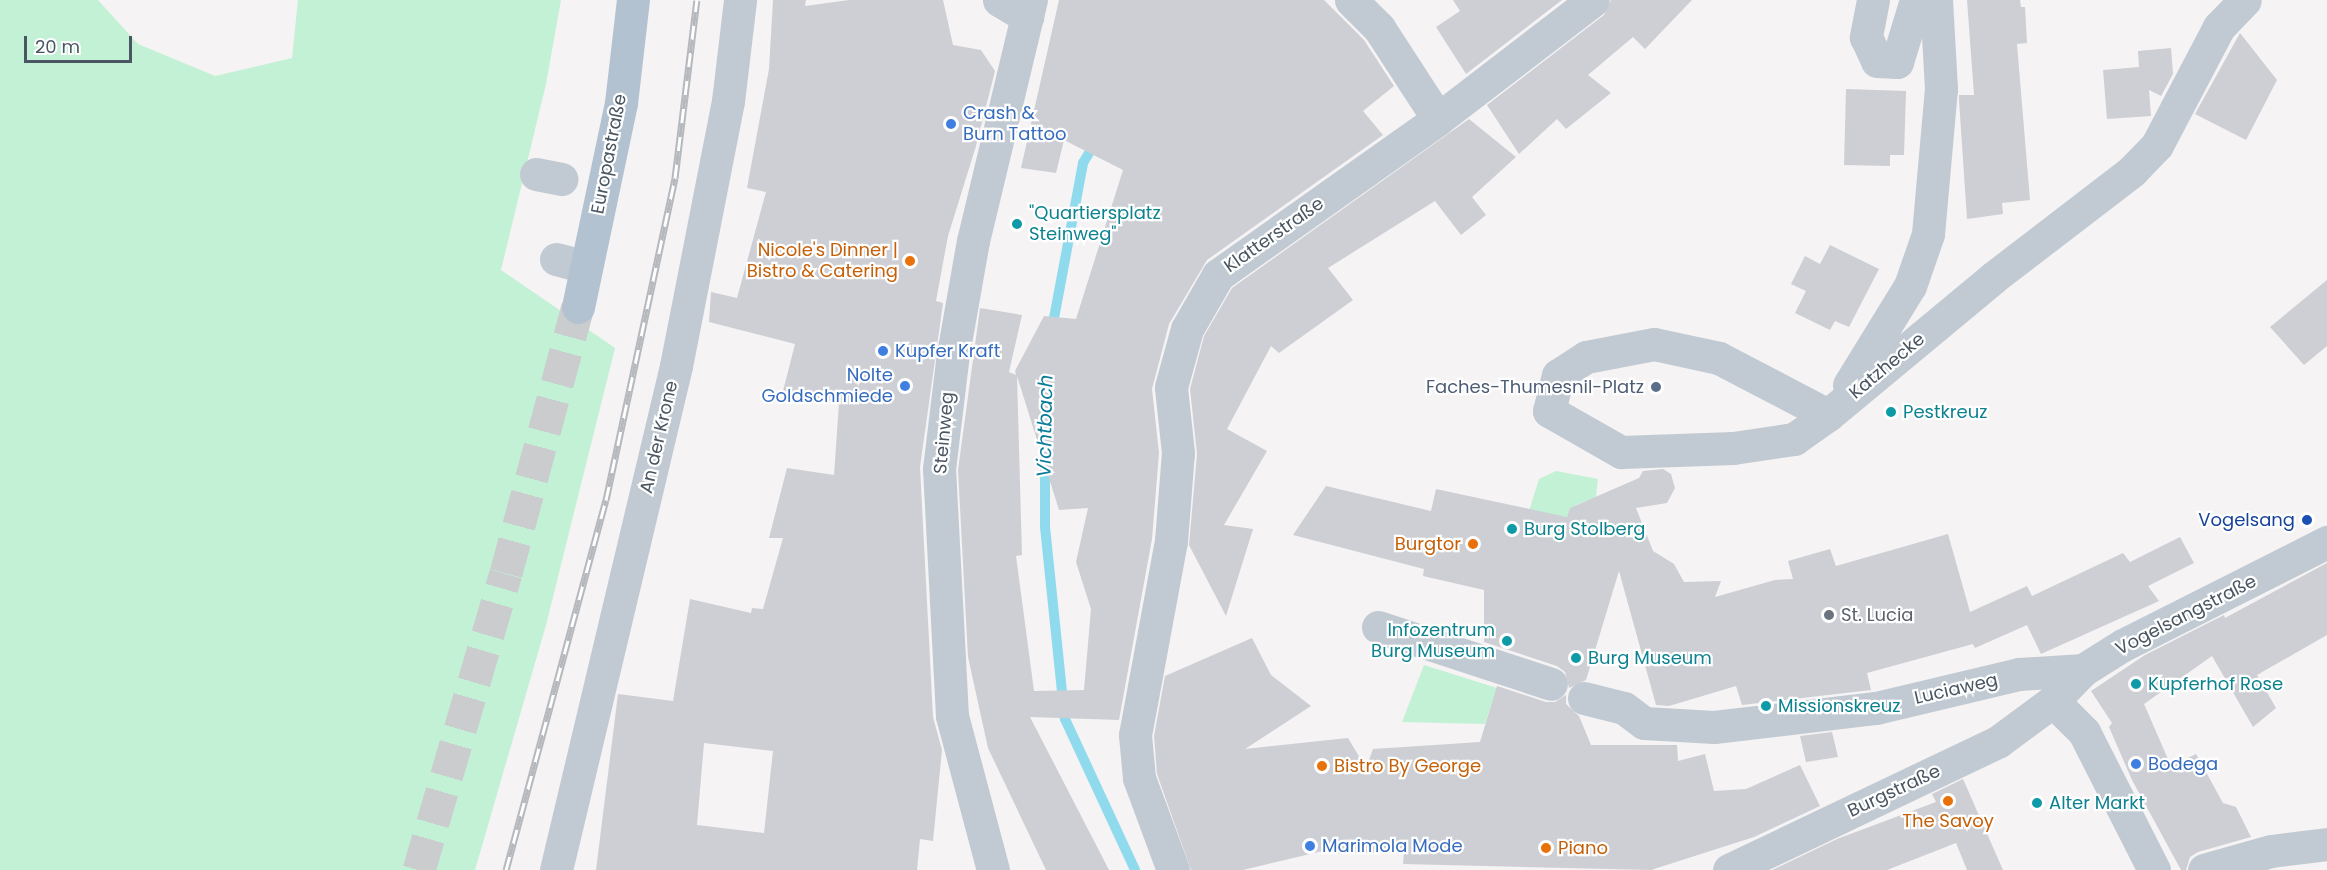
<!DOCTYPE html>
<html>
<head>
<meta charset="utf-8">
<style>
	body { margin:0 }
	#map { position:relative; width:2327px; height:870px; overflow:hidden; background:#f5f3f3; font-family:Poppins,sans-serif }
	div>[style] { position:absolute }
	.green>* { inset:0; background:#c3f1d5 }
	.stream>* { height:10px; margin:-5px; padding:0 5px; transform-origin:5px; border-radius:5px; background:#90daee }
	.building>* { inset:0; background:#cdcfd5 }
	.major-tunnel>* { height:33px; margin-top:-16.5px; transform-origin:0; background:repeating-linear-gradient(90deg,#caccce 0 33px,transparent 0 49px) }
	.minor>* { height:33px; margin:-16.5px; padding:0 16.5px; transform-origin:16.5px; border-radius:16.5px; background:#c1cad2 }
	.major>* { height:33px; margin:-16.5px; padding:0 16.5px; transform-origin:16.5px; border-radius:16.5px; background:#b3c2d1 }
	.rail>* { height:7px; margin-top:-3.5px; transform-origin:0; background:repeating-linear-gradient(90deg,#fff 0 14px,#b5b8bd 0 28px); box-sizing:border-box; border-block:2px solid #b5b8bd }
	.dots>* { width:16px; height:16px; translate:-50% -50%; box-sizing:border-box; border:3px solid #fff; border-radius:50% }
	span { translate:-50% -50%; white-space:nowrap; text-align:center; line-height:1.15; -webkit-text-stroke:4.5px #fff; paint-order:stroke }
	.shop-label { font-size:18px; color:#366cbe }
	.left { translate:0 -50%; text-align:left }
	.right { translate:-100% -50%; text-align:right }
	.street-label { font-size:18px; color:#4a5661 }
	.culture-label { font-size:18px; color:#0d838f }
	.food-label { font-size:18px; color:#c56008 }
	.service-label { font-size:18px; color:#4e5e75 }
	.transit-label { font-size:18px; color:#164399 }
	.worship-label { font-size:18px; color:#5b616d }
	.water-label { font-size:20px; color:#0c7c9b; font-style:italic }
	.scale { position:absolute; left:24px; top:36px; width:108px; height:27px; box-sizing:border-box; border:3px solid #4a5661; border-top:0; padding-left:8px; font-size:18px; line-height:21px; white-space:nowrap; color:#4a5661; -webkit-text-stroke:4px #fff; paint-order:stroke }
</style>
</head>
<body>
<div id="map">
	<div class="green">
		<i style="clip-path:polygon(0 0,98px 0,138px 44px,215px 76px,292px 58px,298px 0,561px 0,546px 84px,501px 270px,615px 348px,546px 625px,475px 870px,0 870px)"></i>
		<i style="clip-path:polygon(1556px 471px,1598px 479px,1596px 497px,1576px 505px,1567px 517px,1529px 511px,1539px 479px)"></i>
		<i style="clip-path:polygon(1424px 665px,1497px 688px,1485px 724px,1402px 722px)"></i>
	</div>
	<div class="stream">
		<i style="left:1052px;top:329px;width:169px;rotate:-79.4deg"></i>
		<i style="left:1083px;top:163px;width:26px;rotate:-59deg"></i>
		<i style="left:1045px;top:452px;width:75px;rotate:90deg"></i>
		<i style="left:1045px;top:527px;width:193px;rotate:84.1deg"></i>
		<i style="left:1065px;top:719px;width:166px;rotate:65.1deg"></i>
	</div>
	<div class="building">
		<i style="clip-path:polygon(evenodd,773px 0,806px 0,805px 6px,849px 0,943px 0,953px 45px,981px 50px,995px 71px,976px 146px,948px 236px,936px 301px,943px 303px,920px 467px,933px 717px,942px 750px,933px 841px,920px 839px,917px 870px,596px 870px,618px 694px,673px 701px,690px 599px,751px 613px,752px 608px,763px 609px,783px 538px,769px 538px,787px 468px,834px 475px,839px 403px,783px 391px,795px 344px,709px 322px,711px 292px,737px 298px,766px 192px,747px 188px,769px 69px,773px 0,704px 743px,773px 751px,764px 833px,697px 825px,704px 743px)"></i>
		<i style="clip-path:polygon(evenodd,1059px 0,1324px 0,1364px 40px,1394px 86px,1363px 111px,1383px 135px,1207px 260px,1169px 324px,1152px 389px,1159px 453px,1152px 539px,1119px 720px,1030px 717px,1109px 870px,1046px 870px,988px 748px,968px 657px,958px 470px,980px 308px,1022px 315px,1009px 372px,1016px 375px,1015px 371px,1044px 316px,1076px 319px,1123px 170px,1064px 140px,1056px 173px,1021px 168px,1059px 0,1017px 376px,1059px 510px,1088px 508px,1076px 562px,1091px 609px,1084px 690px,1034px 691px,1016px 556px,1022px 555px,1017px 376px)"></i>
		<i style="clip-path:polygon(1453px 0,1562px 0,1466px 74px,1436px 27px,1460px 11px)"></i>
		<i style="clip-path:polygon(1611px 0,1692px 0,1645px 49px,1633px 37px,1588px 75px,1611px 93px,1566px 129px,1557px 119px,1519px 154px,1487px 105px,1604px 15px)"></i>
		<i style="clip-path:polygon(1967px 0,2020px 0,2021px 7px,2025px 7px,2027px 43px,2017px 44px,2030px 200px,2002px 203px,2003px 214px,1967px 219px,1959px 100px,1959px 95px,1974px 95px)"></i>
		<i style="clip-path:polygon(2240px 33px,2277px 80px,2246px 140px,2195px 114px)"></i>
		<i style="clip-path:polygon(2171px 48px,2173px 74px,2161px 96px,2149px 90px,2151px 116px,2107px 119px,2103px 70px,2139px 67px,2138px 51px)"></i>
		<i style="clip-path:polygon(1846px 89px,1906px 91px,1904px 155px,1890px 155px,1890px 166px,1844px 165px)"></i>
		<i style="clip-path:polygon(1469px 119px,1516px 157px,1472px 197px,1486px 215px,1461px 235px,1435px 201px,1328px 268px,1353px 300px,1279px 353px,1271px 346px,1227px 429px,1267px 451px,1224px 525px,1253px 529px,1226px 616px,1189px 545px,1197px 454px,1190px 389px,1204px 336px,1232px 288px)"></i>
		<i style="clip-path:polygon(1830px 245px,1879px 269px,1849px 327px,1835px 321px,1830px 330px,1795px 313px,1806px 291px,1791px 284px,1805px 256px,1820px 264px)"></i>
		<i style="clip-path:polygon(2327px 280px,2327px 346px,2304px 365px,2270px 327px)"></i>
		<i style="clip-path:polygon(1663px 469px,1671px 474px,1675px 488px,1667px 503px,1636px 508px,1653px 551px,1674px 564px,1684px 582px,1721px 581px,1715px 597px,1775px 580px,1793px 579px,1788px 561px,1830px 549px,1836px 566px,1948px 534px,1970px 612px,2027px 586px,2032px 596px,2123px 553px,2130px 562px,2180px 537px,2194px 563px,2148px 586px,2159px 601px,2041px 654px,2027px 625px,1975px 648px,1973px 644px,1867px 673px,1871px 690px,1742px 705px,1736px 686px,1669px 706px,1656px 705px,1619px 571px,1586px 680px,1569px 688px,1565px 672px,1557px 666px,1484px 642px,1484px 590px,1423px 576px,1424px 569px,1293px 535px,1326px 486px,1431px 511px,1436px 489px,1567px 517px,1570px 508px,1639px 478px,1643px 471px)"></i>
		<i style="clip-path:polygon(2327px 563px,2327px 635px,2257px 675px,2276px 708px,2253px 727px,2212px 656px,2144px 704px,2171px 766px,2196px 754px,2223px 803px,2236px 807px,2251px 837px,2198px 852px,2190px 857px,2186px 870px,2181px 870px,2132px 780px,2109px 727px,2112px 723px,2091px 691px,2145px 655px,2224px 615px,2225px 618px)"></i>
		<i style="clip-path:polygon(1252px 638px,1271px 675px,1311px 706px,1245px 749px,1348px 738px,1366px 768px,1373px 749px,1480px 742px,1497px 686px,1546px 702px,1555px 702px,1566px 695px,1566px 704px,1579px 716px,1591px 745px,1677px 745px,1678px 761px,1705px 754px,1714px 791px,1746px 789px,1800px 765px,1820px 806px,1754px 837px,1651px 870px,1403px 864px,1404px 852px,1331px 854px,1331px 849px,1243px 870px,1191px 870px,1157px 774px,1154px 736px,1165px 676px)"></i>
		<i style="clip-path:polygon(1832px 732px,1838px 757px,1806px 762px,1800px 736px)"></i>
		<i style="clip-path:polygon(1963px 779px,2003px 870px,1967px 870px,1956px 843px,1887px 870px,1772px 870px,1837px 839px,1936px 802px,1932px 794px)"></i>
	</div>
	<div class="major-tunnel">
		<i style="left:419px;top:870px;width:309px;rotate:-73.7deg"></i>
		<i style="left:506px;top:573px;width:276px;rotate:-74.9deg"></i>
	</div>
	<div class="minor">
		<i style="left:999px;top:0;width:33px;rotate:31deg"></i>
		<i style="left:1351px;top:0;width:40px;rotate:45deg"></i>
		<i style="left:1379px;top:28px;width:108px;rotate:57deg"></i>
		<i style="left:1873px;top:0;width:38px;rotate:101deg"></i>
		<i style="left:1866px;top:37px;width:26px;rotate:65deg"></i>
		<i style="left:1877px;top:61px;width:20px;rotate:3deg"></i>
		<i style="left:1897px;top:62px;width:65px;rotate:-73deg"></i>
		<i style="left:536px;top:174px;width:26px;rotate:11deg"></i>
		<i style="left:556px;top:259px;width:31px;rotate:15deg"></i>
		<i style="left:1849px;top:385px;width:116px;rotate:-58.4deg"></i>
		<i style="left:1910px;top:286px;width:55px;rotate:-70.9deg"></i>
		<i style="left:1928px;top:234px;width:146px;rotate:-84.9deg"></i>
		<i style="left:1941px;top:89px;width:89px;rotate:-93.2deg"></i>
		<i style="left:1828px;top:415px;width:123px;rotate:-152.4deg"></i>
		<i style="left:1719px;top:358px;width:66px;rotate:-167.8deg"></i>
		<i style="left:1654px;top:344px;width:69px;rotate:169.2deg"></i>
		<i style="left:1586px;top:357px;width:33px;rotate:147deg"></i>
		<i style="left:1558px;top:375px;width:37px;rotate:104deg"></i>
		<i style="left:1549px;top:411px;width:83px;rotate:29.7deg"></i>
		<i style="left:1621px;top:452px;width:112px;rotate:-2deg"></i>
		<i style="left:1733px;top:448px;width:62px;rotate:-8.4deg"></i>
		<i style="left:1794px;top:439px;width:42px;rotate:-35.2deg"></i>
		<i style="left:1828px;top:415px;width:216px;rotate:-39.7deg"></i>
		<i style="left:1994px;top:277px;width:174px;rotate:-37.5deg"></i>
		<i style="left:2132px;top:171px;width:36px;rotate:-46deg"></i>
		<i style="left:2157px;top:145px;width:133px;rotate:-62.3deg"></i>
		<i style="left:2219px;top:27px;width:37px;rotate:-46deg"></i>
		<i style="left:1378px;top:627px;width:182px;rotate:18.2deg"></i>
		<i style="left:1584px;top:698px;width:41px;rotate:14deg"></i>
		<i style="left:1624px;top:708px;width:25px;rotate:37deg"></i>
		<i style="left:1644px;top:723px;width:70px;rotate:3.3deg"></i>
		<i style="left:1714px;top:727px;width:163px;rotate:-6.7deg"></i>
		<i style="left:1876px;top:708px;width:147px;rotate:-13.4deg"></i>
		<i style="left:2019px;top:674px;width:64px;rotate:-3.6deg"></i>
		<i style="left:2053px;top:701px;width:44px;rotate:45deg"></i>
		<i style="left:2084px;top:732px;width:155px;rotate:63.1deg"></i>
		<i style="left:556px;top:870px;width:518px;rotate:-76.61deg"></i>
		<i style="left:676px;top:366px;width:270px;rotate:-78.9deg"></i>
		<i style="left:728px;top:101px;width:102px;rotate:-83.2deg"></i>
		<i style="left:993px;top:870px;width:159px;rotate:-104.9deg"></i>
		<i style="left:952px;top:716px;width:247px;rotate:-93deg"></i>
		<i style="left:939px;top:469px;width:116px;rotate:-83.1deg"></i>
		<i style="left:953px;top:354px;width:115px;rotate:-80deg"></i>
		<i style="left:973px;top:241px;width:248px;rotate:-76.5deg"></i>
		<i style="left:1173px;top:870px;width:98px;rotate:-110.3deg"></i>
		<i style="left:1139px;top:778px;width:43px;rotate:-95.3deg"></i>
		<i style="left:1135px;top:735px;width:197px;rotate:-79.5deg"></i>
		<i style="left:1171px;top:541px;width:88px;rotate:-85.5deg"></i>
		<i style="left:1178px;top:453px;width:66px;rotate:-96.1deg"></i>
		<i style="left:1171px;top:387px;width:60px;rotate:-74.6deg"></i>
		<i style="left:1187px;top:329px;width:62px;rotate:-60.1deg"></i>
		<i style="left:1218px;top:275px;width:270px;rotate:-35.3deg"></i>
		<i style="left:1438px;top:119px;width:195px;rotate:-37.5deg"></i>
		<i style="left:1729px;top:870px;width:299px;rotate:-25.5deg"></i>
		<i style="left:1999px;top:741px;width:67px;rotate:-36.5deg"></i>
		<i style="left:2053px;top:701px;width:43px;rotate:-45.9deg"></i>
		<i style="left:2083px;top:670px;width:47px;rotate:-32deg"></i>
		<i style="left:2123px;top:645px;width:229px;rotate:-26.8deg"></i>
		<i style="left:2204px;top:870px;width:70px;rotate:-15.8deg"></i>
		<i style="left:2271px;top:851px;width:56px;rotate:-7.1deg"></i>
	</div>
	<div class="major">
		<i style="left:578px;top:307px;width:208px;rotate:-78.1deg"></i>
		<i style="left:621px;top:103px;width:104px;rotate:-83.4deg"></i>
	</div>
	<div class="rail">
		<i style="left:506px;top:870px;width:383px;rotate:-74.9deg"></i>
		<i style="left:606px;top:500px;width:329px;rotate:-77.9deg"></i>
		<i style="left:675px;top:178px;width:179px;rotate:-83deg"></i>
	</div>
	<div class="dots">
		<i style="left:951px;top:124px;background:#3f7fe0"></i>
		<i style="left:1017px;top:224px;background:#0f9aa8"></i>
		<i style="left:910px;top:261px;background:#e8710a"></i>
		<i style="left:883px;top:351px;background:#3f7fe0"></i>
		<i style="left:905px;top:386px;background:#3f7fe0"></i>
		<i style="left:1656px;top:387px;background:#5c6f8a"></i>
		<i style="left:1891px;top:412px;background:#0f9aa8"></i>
		<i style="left:2307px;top:520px;background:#1a4fb4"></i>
		<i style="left:1512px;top:529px;background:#0f9aa8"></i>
		<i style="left:1473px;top:544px;background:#e8710a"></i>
		<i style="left:1829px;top:615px;background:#6b7280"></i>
		<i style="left:1507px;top:641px;background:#0f9aa8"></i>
		<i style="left:1576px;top:658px;background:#0f9aa8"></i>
		<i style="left:2136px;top:684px;background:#0f9aa8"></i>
		<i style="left:1766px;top:706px;background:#0f9aa8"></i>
		<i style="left:2136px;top:764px;background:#3f7fe0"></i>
		<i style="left:1322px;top:766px;background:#e8710a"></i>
		<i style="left:1948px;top:801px;background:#e8710a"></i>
		<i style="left:2037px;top:803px;background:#0f9aa8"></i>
		<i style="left:1310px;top:846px;background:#3f7fe0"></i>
		<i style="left:1546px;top:848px;background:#e8710a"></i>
	</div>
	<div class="shop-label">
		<span class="left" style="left:963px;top:124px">Crash &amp;<br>Burn Tattoo</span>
		<span class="left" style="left:895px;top:351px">Kupfer Kraft</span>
		<span class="right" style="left:893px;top:386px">Nolte<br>Goldschmiede</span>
		<span class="left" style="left:2148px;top:764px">Bodega</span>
		<span class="left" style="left:1322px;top:846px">Marimola Mode</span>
	</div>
	<div class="street-label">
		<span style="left:609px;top:154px;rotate:-79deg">Europastraße</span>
		<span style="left:1274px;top:235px;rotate:-35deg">Klatterstraße</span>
		<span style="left:1887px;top:366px;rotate:-40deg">Katzhecke</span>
		<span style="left:944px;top:433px;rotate:-85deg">Steinweg</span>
		<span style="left:659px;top:437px;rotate:-77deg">An der Krone</span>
		<span style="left:2186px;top:615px;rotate:-27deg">Vogelsangstraße</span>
		<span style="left:1956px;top:689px;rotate:-13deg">Luciaweg</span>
		<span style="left:1894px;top:791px;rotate:-25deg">Burgstraße</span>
	</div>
	<div class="culture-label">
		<span class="left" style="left:1029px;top:224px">"Quartiersplatz<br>Steinweg"</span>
		<span class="left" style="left:1903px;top:412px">Pestkreuz</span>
		<span class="left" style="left:1524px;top:529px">Burg Stolberg</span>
		<span class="right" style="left:1495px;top:641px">Infozentrum<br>Burg Museum</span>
		<span class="left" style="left:1588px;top:658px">Burg Museum</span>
		<span class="left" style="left:2148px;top:684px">Kupferhof Rose</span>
		<span class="left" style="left:1778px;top:706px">Missionskreuz</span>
		<span class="left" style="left:2049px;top:803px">Alter Markt</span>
	</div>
	<div class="food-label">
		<span class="right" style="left:898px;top:261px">Nicole's Dinner |<br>Bistro &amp; Catering</span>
		<span class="right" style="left:1461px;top:544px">Burgtor</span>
		<span class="left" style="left:1334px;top:766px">Bistro By George</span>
		<span style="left:1948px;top:821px">The Savoy</span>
		<span class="left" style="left:1558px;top:848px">Piano</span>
	</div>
	<div class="service-label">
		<span class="right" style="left:1644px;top:387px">Faches-Thumesnil-Platz</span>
	</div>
	<div class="transit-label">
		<span class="right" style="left:2295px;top:520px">Vogelsang</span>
	</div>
	<div class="worship-label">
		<span class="left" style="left:1841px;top:615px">St. Lucia</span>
	</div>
	<div class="water-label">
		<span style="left:1045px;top:426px;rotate:-89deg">Vichtbach</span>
	</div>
	<div class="scale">20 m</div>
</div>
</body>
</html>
